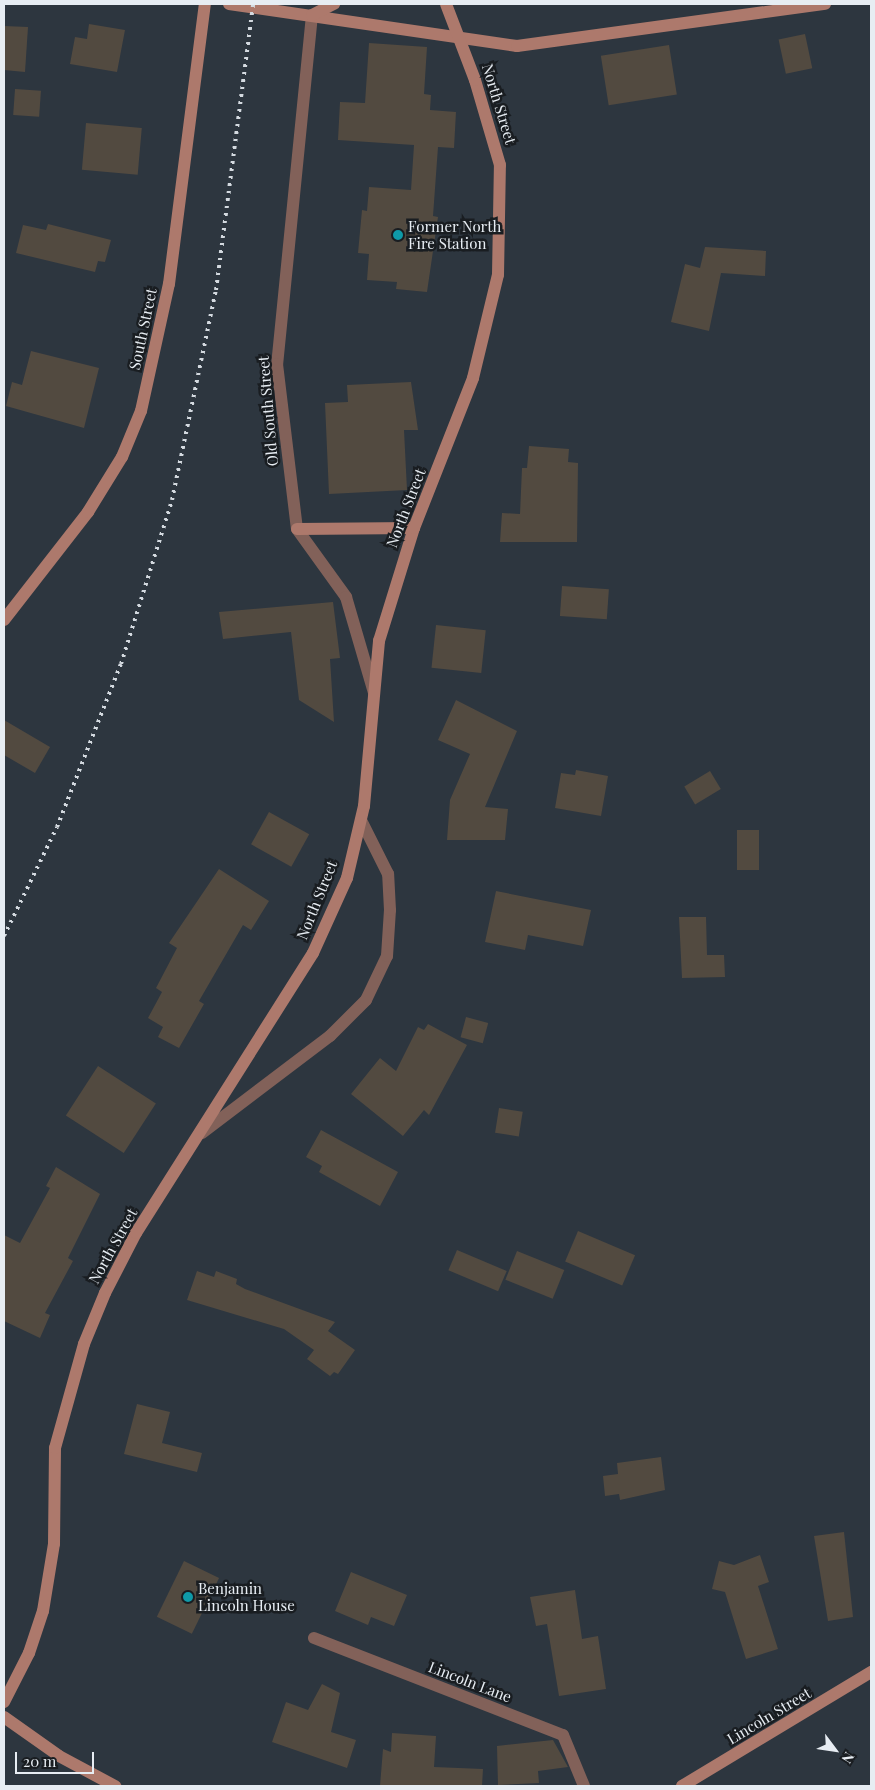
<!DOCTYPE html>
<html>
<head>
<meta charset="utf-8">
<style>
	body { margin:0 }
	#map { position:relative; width:875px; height:1790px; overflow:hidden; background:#2d363f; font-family:"Playfair Display",serif }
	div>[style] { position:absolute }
	.building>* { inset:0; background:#524a40; transform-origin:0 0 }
	.street>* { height:12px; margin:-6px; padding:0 6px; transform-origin:6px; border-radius:6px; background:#826159 }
	.secondary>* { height:12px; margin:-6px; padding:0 6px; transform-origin:6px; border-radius:6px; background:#ad796c }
	.rail>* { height:4px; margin-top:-2px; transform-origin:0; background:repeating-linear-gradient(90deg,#d4dae0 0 2.5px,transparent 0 7.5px) }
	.dots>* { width:14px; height:14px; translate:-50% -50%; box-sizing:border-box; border:2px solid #191d21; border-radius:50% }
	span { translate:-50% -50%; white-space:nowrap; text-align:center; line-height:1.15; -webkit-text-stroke:5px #191d21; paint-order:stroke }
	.street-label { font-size:15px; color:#e7edf3 }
	.poi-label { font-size:15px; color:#e7edf3 }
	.left { translate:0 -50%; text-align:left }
	.frame { position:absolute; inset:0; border:5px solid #e7edf3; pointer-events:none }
	.north { position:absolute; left:810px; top:1725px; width:50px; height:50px; -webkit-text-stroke:4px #191d21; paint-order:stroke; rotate:121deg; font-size:14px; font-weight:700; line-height:20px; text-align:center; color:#e7edf3 }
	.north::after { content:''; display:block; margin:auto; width:18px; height:22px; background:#e7edf3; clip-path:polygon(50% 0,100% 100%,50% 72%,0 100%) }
	.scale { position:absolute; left:15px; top:1752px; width:79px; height:22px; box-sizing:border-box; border:2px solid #e7edf3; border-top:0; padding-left:6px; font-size:15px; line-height:18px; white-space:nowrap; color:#e7edf3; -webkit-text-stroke:4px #191d21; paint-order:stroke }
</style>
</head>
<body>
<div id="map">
	<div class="building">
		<i style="clip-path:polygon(89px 24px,125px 30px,117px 72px,70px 64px,75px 37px,87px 39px)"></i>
		<i style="clip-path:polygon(4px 26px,28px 27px,25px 72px,4px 70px)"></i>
		<i style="left:805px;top:34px;width:35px;height:27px;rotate:78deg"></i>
		<i style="clip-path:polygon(369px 43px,427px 47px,424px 94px,431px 95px,430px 110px,456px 112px,454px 148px,438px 147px,433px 216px,438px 217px,427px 292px,396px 289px,397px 282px,367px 280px,369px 254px,358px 253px,362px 210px,367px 211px,369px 187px,411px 190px,414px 145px,338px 140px,340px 102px,365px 103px)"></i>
		<i style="left:669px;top:45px;width:50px;height:69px;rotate:81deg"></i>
		<i style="left:15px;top:89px;width:26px;height:26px;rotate:4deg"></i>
		<i style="left:86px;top:123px;width:56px;height:47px;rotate:5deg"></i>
		<i style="clip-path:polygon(48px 224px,111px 240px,105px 262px,98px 261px,95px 272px,16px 253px,23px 225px,46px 230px)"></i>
		<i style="clip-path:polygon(705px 247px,766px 251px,765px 276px,721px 273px,709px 331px,671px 322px,685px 264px,700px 268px)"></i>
		<i style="clip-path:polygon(31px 351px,99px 368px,84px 428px,6px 406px,12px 382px,22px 385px)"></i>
		<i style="clip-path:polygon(411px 382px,418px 430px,404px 430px,407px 490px,329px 494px,325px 403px,348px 402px,347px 385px)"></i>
		<i style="clip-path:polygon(529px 446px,569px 449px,568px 462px,578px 463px,577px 542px,500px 542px,502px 513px,520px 514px,522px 468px,527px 468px)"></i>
		<i style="left:562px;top:586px;width:47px;height:30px;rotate:4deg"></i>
		<i style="clip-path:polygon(333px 602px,340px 658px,330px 659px,334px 722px,299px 700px,291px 632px,223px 639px,219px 612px)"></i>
		<i style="left:436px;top:625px;width:50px;height:43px;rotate:6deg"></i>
		<i style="clip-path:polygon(456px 700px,517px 731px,485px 807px,508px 809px,505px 840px,447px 840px,450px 800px,470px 754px,438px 740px)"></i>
		<i style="clip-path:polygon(4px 720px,50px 747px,35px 773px,4px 755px)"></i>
		<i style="clip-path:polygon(576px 770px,608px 776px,601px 816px,555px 808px,561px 773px,575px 775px)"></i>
		<i style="left:710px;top:771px;width:21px;height:30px;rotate:59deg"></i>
		<i style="left:269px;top:812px;width:46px;height:37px;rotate:29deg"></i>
		<i style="left:737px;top:830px;width:22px;height:40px"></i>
		<i style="clip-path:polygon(219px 869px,269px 901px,251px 930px,243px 925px,199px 1001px,204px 1004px,179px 1048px,158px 1037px,163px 1027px,148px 1018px,162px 992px,156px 988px,177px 948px,169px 943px)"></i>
		<i style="clip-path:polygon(496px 891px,591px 910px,583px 946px,528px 935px,525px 950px,485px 942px)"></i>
		<i style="clip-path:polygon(679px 917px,706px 917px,707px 955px,724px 955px,725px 977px,682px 978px)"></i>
		<i style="left:466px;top:1017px;width:23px;height:21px;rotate:15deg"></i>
		<i style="clip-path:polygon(428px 1024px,467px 1045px,429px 1115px,424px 1110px,403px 1136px,351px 1094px,380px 1058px,396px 1071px,418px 1027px,424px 1030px)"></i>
		<i style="left:98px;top:1066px;width:69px;height:59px;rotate:33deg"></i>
		<i style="left:499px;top:1108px;width:24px;height:25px;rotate:9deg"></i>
		<i style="clip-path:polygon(321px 1130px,398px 1172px,380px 1206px,319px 1172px,322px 1166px,306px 1157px)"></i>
		<i style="clip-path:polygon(56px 1167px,100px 1194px,68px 1258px,73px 1261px,45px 1313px,50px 1315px,40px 1338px,4px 1321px,4px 1235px,20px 1243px,50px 1188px,46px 1186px)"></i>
		<i style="left:578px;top:1231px;width:62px;height:33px;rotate:23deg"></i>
		<i style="left:457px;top:1250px;width:54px;height:22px;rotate:23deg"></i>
		<i style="left:517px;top:1251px;width:51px;height:31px;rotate:22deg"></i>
		<i style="clip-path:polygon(197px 1271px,214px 1277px,216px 1271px,237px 1279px,236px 1284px,245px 1289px,335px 1322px,328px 1331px,355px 1350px,338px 1374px,334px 1372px,330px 1376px,307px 1359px,314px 1350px,284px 1329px,187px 1300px)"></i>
		<i style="clip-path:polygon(137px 1404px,170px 1412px,162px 1443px,202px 1453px,197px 1472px,124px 1454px)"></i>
		<i style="clip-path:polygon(661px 1457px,665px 1490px,620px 1500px,619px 1494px,605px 1496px,603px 1476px,618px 1474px,617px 1463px)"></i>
		<i style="clip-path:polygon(844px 1532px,853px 1617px,828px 1621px,814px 1536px)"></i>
		<i style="clip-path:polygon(760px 1555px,769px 1582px,758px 1586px,778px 1649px,746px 1659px,725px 1592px,712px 1589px,719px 1561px,734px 1565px)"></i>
		<i style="left:184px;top:1561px;width:39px;height:62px;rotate:26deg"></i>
		<i style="clip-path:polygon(351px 1572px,407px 1595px,394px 1626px,371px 1617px,368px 1625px,335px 1611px)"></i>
		<i style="clip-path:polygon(575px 1590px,582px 1639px,598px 1636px,606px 1689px,559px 1696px,547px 1624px,536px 1626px,530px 1597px)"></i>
		<i style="clip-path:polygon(322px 1684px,340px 1693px,331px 1732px,356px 1740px,347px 1768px,272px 1742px,286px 1702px,308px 1710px)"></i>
		<i style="clip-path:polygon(392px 1733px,436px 1736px,434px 1767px,483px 1769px,482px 1786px,380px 1786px,383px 1749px,391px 1752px)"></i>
		<i style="clip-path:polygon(553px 1740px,568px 1767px,538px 1771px,539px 1783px,498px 1785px,497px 1746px)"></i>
	</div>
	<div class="street">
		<i style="left:312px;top:15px;width:351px;rotate:95.7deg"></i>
		<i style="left:277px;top:364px;width:166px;rotate:83.1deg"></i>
		<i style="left:297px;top:529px;width:84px;rotate:54.2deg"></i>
		<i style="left:346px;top:597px;width:100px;rotate:73.7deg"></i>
		<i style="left:202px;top:1133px;width:161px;rotate:-37.2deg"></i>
		<i style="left:330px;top:1036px;width:51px;rotate:-45deg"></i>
		<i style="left:366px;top:1000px;width:49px;rotate:-64.5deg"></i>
		<i style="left:387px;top:956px;width:46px;rotate:-86.3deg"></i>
		<i style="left:390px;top:910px;width:36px;rotate:-93deg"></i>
		<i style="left:388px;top:874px;width:60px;rotate:-116.6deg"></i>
		<i style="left:314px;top:1638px;width:267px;rotate:21.3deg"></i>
		<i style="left:563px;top:1735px;width:55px;rotate:67.6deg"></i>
	</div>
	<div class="secondary">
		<i style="left:229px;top:4px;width:291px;rotate:8.3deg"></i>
		<i style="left:517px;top:46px;width:311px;rotate:-7.8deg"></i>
		<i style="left:312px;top:15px;width:25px;rotate:-27deg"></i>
		<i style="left:297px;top:529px;width:117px;rotate:-0.5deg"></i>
		<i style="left:4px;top:620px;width:137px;rotate:-52.1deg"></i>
		<i style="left:88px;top:512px;width:65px;rotate:-58.3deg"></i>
		<i style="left:122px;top:457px;width:50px;rotate:-67.6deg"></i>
		<i style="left:141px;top:411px;width:130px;rotate:-77.6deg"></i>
		<i style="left:169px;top:284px;width:282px;rotate:-82.7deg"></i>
		<i style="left:4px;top:1702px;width:55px;rotate:-63deg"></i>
		<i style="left:29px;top:1653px;width:44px;rotate:-71.6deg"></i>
		<i style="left:43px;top:1611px;width:68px;rotate:-80.7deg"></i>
		<i style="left:54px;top:1544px;width:96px;rotate:-89.4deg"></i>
		<i style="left:55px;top:1448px;width:108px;rotate:-74.4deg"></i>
		<i style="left:84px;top:1344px;width:55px;rotate:-67.6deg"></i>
		<i style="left:105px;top:1293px;width:68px;rotate:-62.7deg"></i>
		<i style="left:136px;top:1233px;width:331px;rotate:-57.7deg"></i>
		<i style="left:313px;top:953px;width:82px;rotate:-65.6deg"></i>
		<i style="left:347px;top:878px;width:74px;rotate:-76.7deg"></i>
		<i style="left:364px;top:806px;width:166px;rotate:-84.8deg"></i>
		<i style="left:379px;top:641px;width:118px;rotate:-72.8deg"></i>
		<i style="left:414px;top:528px;width:161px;rotate:-68.5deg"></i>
		<i style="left:473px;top:378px;width:106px;rotate:-76.4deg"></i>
		<i style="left:498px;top:275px;width:110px;rotate:-89deg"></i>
		<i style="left:500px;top:165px;width:89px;rotate:-106.4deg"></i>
		<i style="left:475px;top:80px;width:81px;rotate:-110.9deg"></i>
		<i style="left:4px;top:1717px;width:67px;rotate:35.3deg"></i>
		<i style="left:59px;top:1756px;width:64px;rotate:28.2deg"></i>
		<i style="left:682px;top:1786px;width:221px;rotate:-31.1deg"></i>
	</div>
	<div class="rail">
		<i style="left:4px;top:936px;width:121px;rotate:-64.1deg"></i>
		<i style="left:57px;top:827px;width:175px;rotate:-68.6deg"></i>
		<i style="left:121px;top:664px;width:172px;rotate:-72.7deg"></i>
		<i style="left:172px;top:500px;width:215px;rotate:-78.2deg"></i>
		<i style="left:216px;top:290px;width:288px;rotate:-82.6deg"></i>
	</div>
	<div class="dots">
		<i style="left:398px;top:235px;background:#0f9aa8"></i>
		<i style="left:188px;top:1597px;background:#0f9aa8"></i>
	</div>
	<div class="street-label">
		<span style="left:499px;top:104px;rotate:73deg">North Street</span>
		<span style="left:143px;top:329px;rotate:-78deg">South Street</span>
		<span style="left:268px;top:411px;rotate:-95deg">Old South Street</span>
		<span style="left:406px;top:508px;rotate:-69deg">North Street</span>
		<span style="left:317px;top:900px;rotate:-68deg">North Street</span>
		<span style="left:113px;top:1246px;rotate:-61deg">North Street</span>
		<span style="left:470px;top:1682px;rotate:21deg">Lincoln Lane</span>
		<span style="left:769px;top:1716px;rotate:-31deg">Lincoln Street</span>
	</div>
	<div class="poi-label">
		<span class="left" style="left:408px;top:235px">Former North<br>Fire Station</span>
		<span class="left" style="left:198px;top:1597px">Benjamin<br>Lincoln House</span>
	</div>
	<div class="frame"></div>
	<div class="north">N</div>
	<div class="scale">20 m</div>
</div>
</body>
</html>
